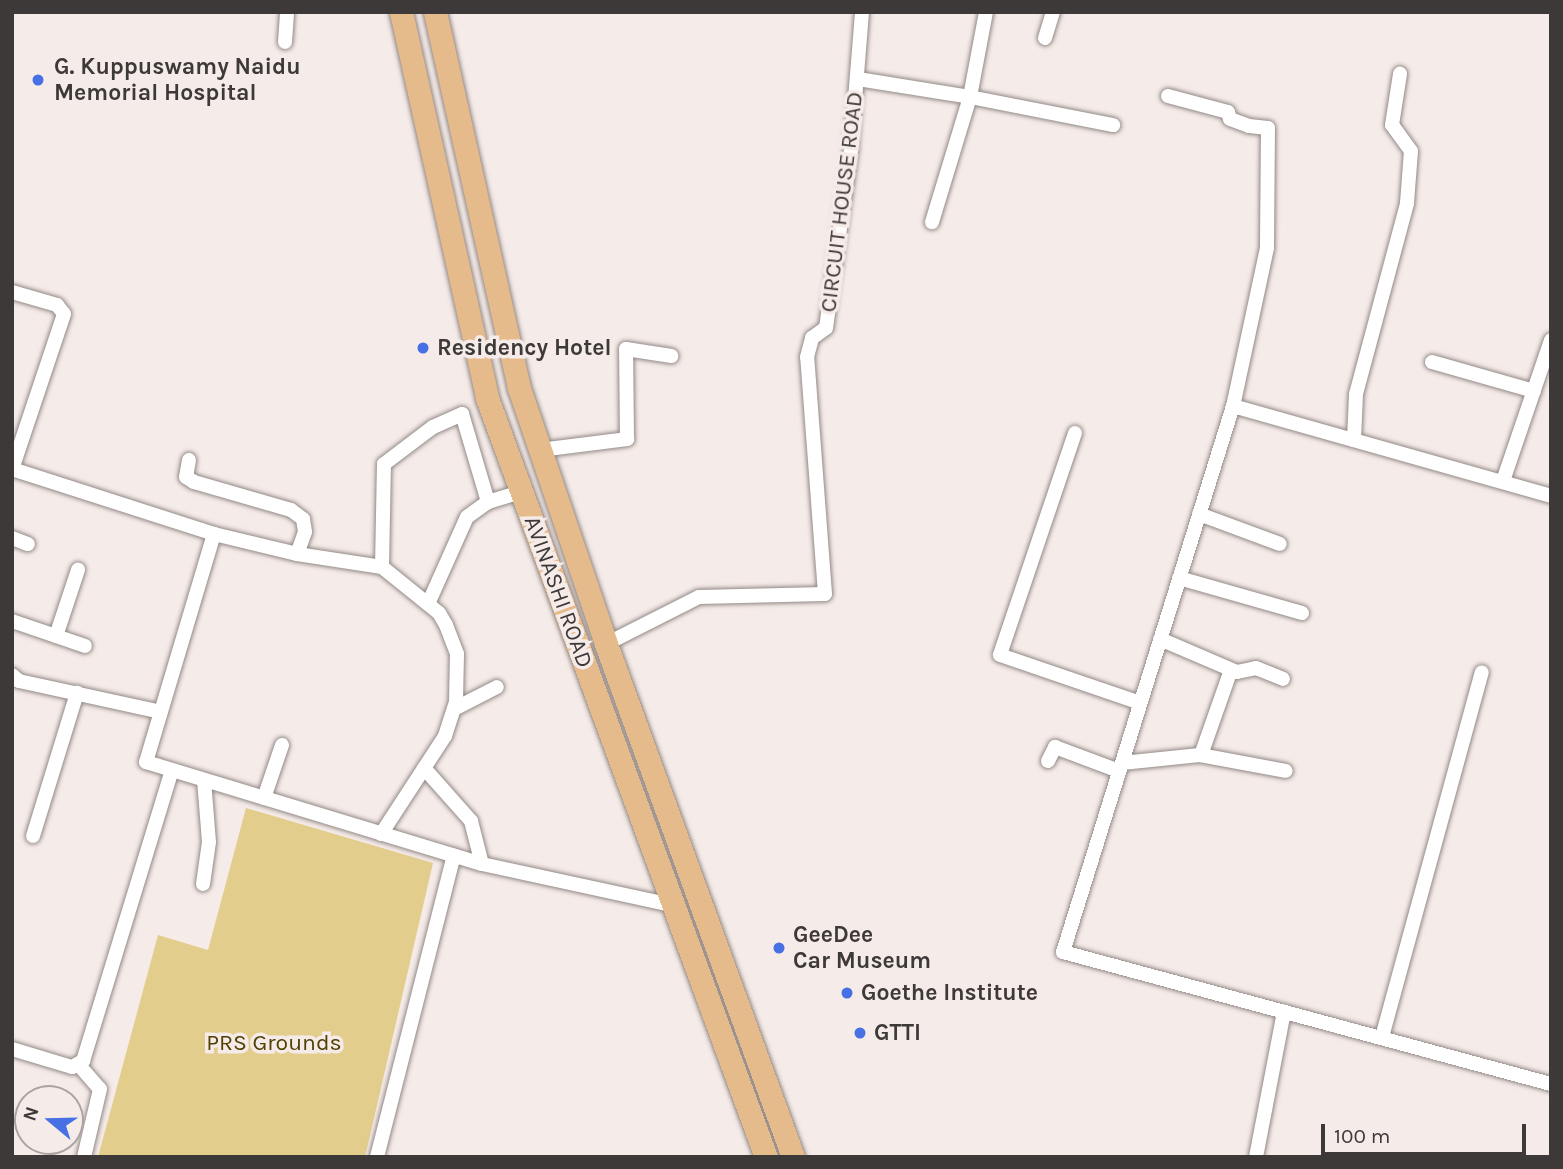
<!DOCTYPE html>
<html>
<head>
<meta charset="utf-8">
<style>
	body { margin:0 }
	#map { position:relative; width:1563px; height:1169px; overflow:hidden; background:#f5ebe8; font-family:Karla,sans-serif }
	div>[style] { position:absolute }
	.green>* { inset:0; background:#e3cd8c }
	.roads { filter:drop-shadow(0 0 2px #928986) drop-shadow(0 0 2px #928986) }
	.minor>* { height:14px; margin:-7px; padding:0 7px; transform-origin:7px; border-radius:7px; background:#fff }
	.primary>* { height:23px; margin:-11.5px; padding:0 11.5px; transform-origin:11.5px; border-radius:11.5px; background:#e6bb8c }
	.dots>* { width:19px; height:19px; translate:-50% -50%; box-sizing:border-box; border:4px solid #f5ebe8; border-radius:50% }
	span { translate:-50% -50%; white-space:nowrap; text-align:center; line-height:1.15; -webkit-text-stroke:7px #f5ebe8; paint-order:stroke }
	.poi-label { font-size:23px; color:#3d3938; font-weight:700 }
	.left { translate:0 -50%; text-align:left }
	.street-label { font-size:23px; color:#3d3938 }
	.park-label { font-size:23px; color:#524000 }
	.frame { position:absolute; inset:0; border:14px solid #3d3938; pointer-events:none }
	.north { position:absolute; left:14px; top:1085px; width:70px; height:70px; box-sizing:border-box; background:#f5ebe8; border:2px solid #aba4a2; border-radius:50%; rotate:289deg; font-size:19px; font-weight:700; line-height:28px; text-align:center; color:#3d3938 }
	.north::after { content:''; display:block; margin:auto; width:24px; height:32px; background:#4670e3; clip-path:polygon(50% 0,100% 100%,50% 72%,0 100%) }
	.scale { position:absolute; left:1321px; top:1124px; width:205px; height:32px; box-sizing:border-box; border:4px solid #3d3938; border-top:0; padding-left:9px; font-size:21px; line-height:24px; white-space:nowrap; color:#3d3938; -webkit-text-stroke:5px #f5ebe8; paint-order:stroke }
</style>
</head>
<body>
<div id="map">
	<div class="green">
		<i style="clip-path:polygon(246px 808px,433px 863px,365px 1157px,98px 1157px,158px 935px,208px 950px)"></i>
	</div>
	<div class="roads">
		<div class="minor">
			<i style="left:986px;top:12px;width:86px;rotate:100.7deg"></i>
			<i style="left:970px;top:97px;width:146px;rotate:11.1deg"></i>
			<i style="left:1045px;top:38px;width:27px;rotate:-73deg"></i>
			<i style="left:285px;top:42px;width:30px;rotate:-86deg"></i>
			<i style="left:858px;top:79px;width:113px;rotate:9.1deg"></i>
			<i style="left:970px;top:97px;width:131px;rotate:106.9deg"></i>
			<i style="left:1168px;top:96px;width:62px;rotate:14.9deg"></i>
			<i style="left:1228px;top:112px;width:7px;rotate:74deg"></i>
			<i style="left:1230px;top:119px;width:20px;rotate:20deg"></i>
			<i style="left:1249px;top:126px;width:19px;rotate:6deg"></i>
			<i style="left:1268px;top:128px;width:120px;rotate:90.5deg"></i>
			<i style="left:1267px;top:248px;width:162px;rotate:102.1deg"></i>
			<i style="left:1233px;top:406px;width:572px;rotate:107.29deg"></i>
			<i style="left:1063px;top:952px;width:506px;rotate:15.14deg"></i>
			<i style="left:12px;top:292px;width:47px;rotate:16.1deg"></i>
			<i style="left:57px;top:305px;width:11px;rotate:52deg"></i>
			<i style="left:64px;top:314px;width:163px;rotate:108.5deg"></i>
			<i style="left:1432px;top:362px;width:106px;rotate:15.9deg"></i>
			<i style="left:1233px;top:406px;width:330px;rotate:15.8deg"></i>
			<i style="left:1075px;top:433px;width:234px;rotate:108.7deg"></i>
			<i style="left:1000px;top:655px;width:148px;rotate:18.9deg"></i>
			<i style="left:1354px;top:440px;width:46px;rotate:-87.5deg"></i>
			<i style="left:1356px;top:394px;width:198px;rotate:-75deg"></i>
			<i style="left:1407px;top:203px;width:52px;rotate:-85.6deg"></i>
			<i style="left:1411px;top:151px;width:32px;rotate:-126deg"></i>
			<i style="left:1392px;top:125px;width:52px;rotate:-81.1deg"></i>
			<i style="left:540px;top:450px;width:88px;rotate:-7.2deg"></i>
			<i style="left:627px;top:439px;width:90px;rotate:-90.6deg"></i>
			<i style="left:626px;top:349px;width:46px;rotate:8.8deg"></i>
			<i style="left:189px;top:460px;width:17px;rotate:100deg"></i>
			<i style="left:186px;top:477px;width:9px;rotate:32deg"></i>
			<i style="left:194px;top:482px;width:101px;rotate:16.1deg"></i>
			<i style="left:291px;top:510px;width:15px;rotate:37deg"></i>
			<i style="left:303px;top:519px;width:13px;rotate:81deg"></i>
			<i style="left:305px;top:532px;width:23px;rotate:110deg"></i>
			<i style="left:12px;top:469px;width:212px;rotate:17.8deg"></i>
			<i style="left:214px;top:534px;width:238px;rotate:106.6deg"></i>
			<i style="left:146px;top:762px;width:351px;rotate:16.9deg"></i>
			<i style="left:482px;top:864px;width:198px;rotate:12.2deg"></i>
			<i style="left:1503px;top:481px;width:149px;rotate:-71.2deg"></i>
			<i style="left:1199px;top:514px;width:86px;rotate:20.3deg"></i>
			<i style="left:214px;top:534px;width:85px;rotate:13.5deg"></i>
			<i style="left:297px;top:554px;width:86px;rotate:8.7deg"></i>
			<i style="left:382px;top:567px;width:73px;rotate:38.9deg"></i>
			<i style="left:439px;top:613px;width:14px;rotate:60deg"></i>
			<i style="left:446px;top:625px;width:31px;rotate:69deg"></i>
			<i style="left:457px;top:654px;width:48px;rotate:91.2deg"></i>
			<i style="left:456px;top:702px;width:36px;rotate:108deg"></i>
			<i style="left:445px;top:736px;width:117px;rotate:123.1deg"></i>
			<i style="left:12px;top:538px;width:17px;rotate:21deg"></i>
			<i style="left:382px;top:567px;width:103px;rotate:-88.9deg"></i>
			<i style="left:384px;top:464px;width:61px;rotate:-37.1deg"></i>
			<i style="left:433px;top:427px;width:32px;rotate:-24deg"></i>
			<i style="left:462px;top:414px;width:92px;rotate:73.5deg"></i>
			<i style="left:1179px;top:578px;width:128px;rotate:15.9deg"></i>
			<i style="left:428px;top:604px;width:95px;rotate:-65.9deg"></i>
			<i style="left:467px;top:517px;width:26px;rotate:-36deg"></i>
			<i style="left:488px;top:502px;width:34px;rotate:-17deg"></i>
			<i style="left:12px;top:621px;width:77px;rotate:18.9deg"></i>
			<i style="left:56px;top:636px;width:70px;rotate:-71.6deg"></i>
			<i style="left:1160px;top:639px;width:84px;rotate:23.2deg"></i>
			<i style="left:1237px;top:672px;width:19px;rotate:-12deg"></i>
			<i style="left:1256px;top:668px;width:29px;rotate:22deg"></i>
			<i style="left:606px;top:644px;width:104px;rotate:-26.8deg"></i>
			<i style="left:699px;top:597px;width:126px;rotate:-1.4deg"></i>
			<i style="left:825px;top:594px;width:238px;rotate:-94.3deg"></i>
			<i style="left:807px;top:357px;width:20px;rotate:-75deg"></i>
			<i style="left:812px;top:338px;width:17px;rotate:-36deg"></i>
			<i style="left:826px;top:328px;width:181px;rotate:-82deg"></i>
			<i style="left:851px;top:149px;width:137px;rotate:-85.4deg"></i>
			<i style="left:12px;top:675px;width:9px;rotate:41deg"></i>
			<i style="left:19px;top:681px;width:145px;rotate:12.3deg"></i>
			<i style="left:454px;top:709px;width:48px;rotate:-27.1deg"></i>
			<i style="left:1201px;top:755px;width:90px;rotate:-70.6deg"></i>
			<i style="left:1048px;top:761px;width:16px;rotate:-63deg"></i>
			<i style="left:1055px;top:747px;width:68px;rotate:20.6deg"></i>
			<i style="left:1122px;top:763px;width:78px;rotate:-5.9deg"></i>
			<i style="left:1200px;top:755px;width:87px;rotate:10.5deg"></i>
			<i style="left:424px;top:768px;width:71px;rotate:48.4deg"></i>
			<i style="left:471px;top:821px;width:44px;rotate:75.7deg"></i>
			<i style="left:264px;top:798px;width:56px;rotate:-71.2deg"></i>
			<i style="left:33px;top:836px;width:150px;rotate:-72.9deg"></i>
			<i style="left:203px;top:884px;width:42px;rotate:-81.9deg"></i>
			<i style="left:209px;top:842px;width:62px;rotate:-94.6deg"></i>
			<i style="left:1382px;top:1037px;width:378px;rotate:-74.7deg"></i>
			<i style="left:12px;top:1049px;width:63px;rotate:16.7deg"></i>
			<i style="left:72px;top:1067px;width:13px;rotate:-29deg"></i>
			<i style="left:83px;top:1061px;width:304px;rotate:-73deg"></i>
			<i style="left:78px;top:1064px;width:33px;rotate:49deg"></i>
			<i style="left:100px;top:1089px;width:70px;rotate:103.2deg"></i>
			<i style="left:377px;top:1157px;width:311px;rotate:-75.7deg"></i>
			<i style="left:1256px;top:1157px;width:148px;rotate:-79.1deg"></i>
		</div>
		<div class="primary">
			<i style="left:401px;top:12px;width:395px;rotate:77.4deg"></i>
			<i style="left:487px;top:398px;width:809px;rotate:69.82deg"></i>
			<i style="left:435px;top:12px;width:385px;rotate:77.4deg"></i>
			<i style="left:519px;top:388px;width:270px;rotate:71.2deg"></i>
			<i style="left:606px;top:644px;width:546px;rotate:69.97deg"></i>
		</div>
	</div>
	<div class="dots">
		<i style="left:38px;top:80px;background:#4670e3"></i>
		<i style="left:423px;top:348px;background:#4670e3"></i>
		<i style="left:779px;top:948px;background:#4670e3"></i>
		<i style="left:847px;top:993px;background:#4670e3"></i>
		<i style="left:860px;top:1033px;background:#4670e3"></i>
	</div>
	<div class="poi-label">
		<span class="left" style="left:54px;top:80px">G. Kuppuswamy Naidu<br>Memorial Hospital</span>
		<span class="left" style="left:437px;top:348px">Residency Hotel</span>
		<span class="left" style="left:793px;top:948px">GeeDee<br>Car Museum</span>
		<span class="left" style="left:861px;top:993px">Goethe Institute</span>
		<span class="left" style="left:874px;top:1033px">GTTI</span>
	</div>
	<div class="street-label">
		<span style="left:842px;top:202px;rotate:-83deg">CIRCUIT HOUSE ROAD</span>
		<span style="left:558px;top:592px;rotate:70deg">AVINASHI ROAD</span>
	</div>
	<div class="park-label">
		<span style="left:274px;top:1043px">PRS Grounds</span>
	</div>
	<div class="frame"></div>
	<div class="north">N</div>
	<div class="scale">100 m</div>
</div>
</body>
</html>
